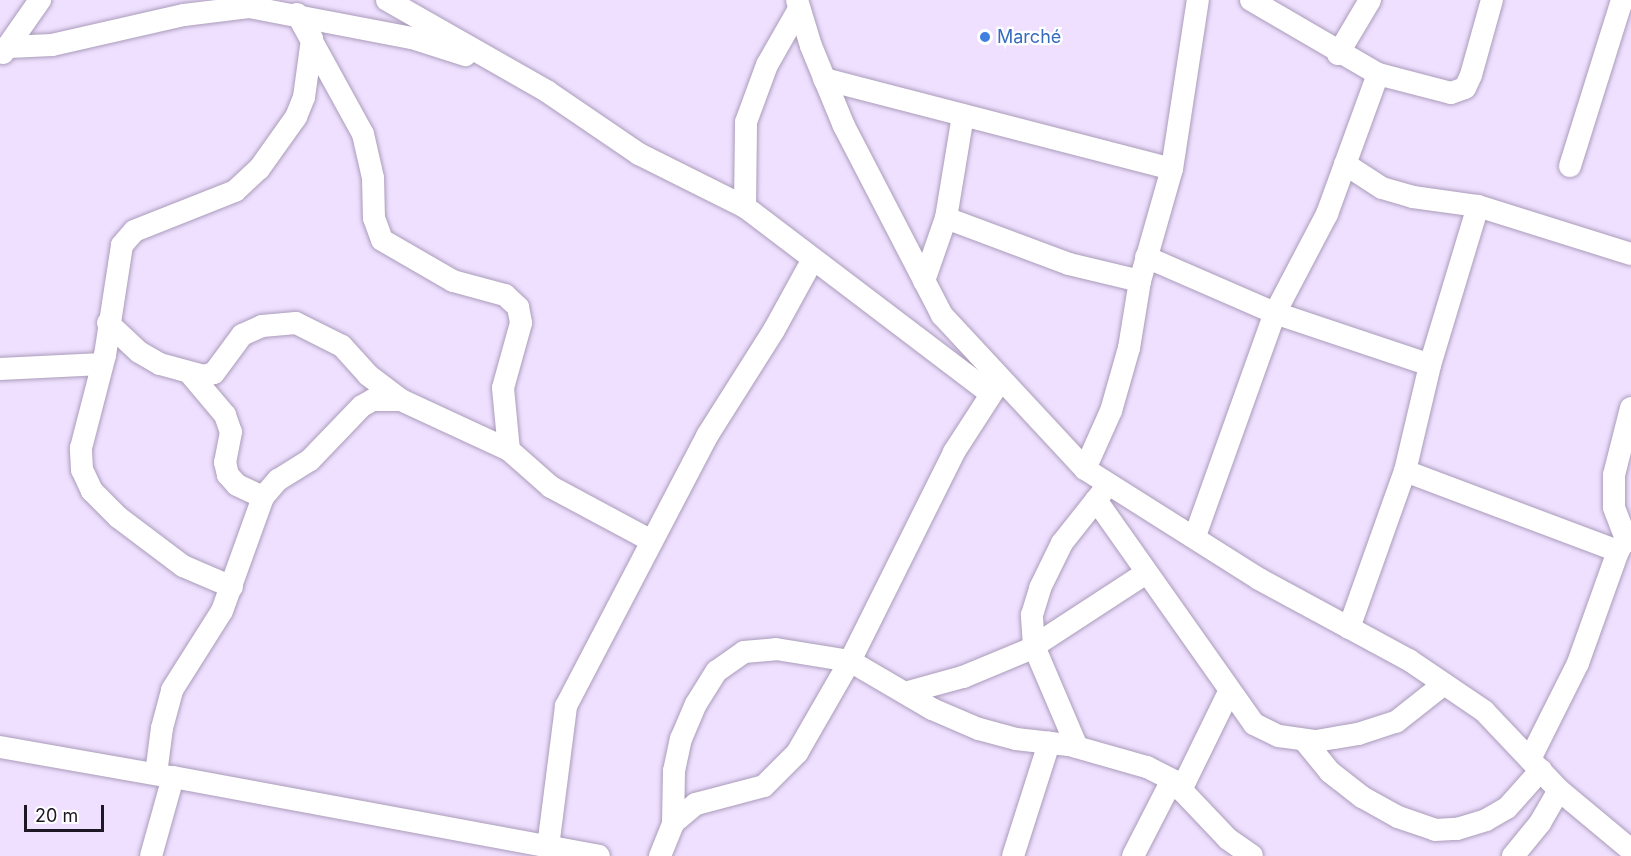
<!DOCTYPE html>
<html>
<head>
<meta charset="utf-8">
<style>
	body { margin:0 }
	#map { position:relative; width:1631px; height:856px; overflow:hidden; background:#efe0ff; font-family:Inter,sans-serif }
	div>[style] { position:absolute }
	.roads { filter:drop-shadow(0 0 2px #aa9cba) drop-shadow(0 0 2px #aa9cba) }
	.street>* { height:22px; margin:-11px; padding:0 11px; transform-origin:11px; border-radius:11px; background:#fff }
	.dots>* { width:16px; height:16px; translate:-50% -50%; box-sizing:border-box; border:3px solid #fff; border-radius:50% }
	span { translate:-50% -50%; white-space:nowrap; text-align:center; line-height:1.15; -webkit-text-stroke:4.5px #fff; paint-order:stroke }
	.shop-label { font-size:18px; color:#366cbe }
	.left { translate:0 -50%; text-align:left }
	.scale { position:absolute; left:24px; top:805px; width:80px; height:27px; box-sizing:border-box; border:3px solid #1d1823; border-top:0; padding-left:8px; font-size:18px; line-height:21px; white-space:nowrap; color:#1d1823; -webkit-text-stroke:4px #fff; paint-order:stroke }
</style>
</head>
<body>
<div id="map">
	<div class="roads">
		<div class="street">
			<i style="left:387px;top:0;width:185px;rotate:29.7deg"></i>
			<i style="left:548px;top:92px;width:110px;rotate:34.3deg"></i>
			<i style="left:639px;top:154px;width:119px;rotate:26.6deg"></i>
			<i style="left:745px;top:207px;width:308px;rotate:37.2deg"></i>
			<i style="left:797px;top:0;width:48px;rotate:73.1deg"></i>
			<i style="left:811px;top:46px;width:87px;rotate:67.6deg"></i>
			<i style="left:844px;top:126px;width:213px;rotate:62.6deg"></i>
			<i style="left:942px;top:315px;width:210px;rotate:47.1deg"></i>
			<i style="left:1085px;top:469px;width:206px;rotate:32.3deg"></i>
			<i style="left:1259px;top:579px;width:170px;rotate:28.4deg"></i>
			<i style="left:1409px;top:660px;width:91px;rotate:34.2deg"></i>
			<i style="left:1484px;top:711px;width:109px;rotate:46.5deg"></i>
			<i style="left:1559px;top:790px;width:94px;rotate:39.8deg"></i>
			<i style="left:1251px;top:0;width:147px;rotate:30.2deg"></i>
			<i style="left:1378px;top:74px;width:75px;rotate:14.6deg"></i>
			<i style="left:1451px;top:93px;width:15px;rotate:-20deg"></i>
			<i style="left:1465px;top:88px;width:14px;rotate:-65deg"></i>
			<i style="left:1471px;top:75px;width:78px;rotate:-74.4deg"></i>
			<i style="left:297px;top:14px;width:137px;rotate:61.2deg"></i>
			<i style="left:363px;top:134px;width:45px;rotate:77.2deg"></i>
			<i style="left:373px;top:178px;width:40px;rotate:88.6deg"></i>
			<i style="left:374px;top:218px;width:23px;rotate:70deg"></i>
			<i style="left:382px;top:240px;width:82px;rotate:30deg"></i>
			<i style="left:453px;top:281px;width:54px;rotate:15.1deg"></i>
			<i style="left:505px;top:295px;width:18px;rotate:43deg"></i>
			<i style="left:518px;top:307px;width:16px;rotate:79deg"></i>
			<i style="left:521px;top:323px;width:67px;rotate:105.5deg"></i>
			<i style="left:503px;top:388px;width:62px;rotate:84.5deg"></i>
			<i style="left:9px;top:47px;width:43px;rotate:-2.7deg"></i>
			<i style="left:52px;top:45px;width:135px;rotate:-12.8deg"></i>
			<i style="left:184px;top:15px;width:65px;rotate:-7deg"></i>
			<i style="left:249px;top:7px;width:166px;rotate:10.8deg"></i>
			<i style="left:412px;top:38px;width:56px;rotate:17.8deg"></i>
			<i style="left:3px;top:53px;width:65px;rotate:-55.1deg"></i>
			<i style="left:1338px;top:54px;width:63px;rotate:-59.3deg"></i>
			<i style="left:824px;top:79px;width:359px;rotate:14.5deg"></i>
			<i style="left:1345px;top:164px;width:44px;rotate:33deg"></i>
			<i style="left:1382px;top:188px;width:32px;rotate:16deg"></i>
			<i style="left:1413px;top:197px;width:66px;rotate:7.9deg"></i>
			<i style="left:1478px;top:206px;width:160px;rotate:17.4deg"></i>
			<i style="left:1570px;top:166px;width:174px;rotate:-72.6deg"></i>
			<i style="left:745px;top:207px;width:85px;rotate:-89.3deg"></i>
			<i style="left:746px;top:122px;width:61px;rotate:-69.8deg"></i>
			<i style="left:767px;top:65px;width:64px;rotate:-60.3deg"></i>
			<i style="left:946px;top:218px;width:104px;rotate:-80.6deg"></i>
			<i style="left:1146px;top:257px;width:141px;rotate:23.5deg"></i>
			<i style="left:1275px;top:313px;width:163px;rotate:18.5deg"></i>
			<i style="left:924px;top:281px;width:67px;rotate:-70.8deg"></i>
			<i style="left:946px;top:218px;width:131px;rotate:20.5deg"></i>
			<i style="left:1069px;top:264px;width:73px;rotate:13.5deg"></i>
			<i style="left:108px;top:323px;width:42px;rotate:43.1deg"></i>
			<i style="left:139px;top:352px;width:24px;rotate:30deg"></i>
			<i style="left:160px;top:364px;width:46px;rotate:15.3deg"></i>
			<i style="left:204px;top:376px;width:10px;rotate:-17deg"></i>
			<i style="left:214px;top:373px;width:47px;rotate:-53.6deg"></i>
			<i style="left:242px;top:335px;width:22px;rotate:-24deg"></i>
			<i style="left:262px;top:326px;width:34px;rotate:-5deg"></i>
			<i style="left:296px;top:323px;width:51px;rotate:26.6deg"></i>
			<i style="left:342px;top:346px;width:39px;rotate:48deg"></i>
			<i style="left:368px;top:375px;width:41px;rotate:37.1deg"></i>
			<i style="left:0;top:369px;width:102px;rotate:-2.8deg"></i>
			<i style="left:192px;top:376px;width:51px;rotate:49.8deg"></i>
			<i style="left:225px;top:415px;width:18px;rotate:71deg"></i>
			<i style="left:231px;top:432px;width:31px;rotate:101deg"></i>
			<i style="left:225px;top:462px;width:13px;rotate:77deg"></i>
			<i style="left:228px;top:475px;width:13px;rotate:48deg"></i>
			<i style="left:237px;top:485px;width:29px;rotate:25deg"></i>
			<i style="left:1085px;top:469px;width:64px;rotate:-65.9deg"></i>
			<i style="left:1111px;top:411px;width:66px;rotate:-74.1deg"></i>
			<i style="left:1129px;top:348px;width:68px;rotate:-80.7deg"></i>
			<i style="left:1140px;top:281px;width:116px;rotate:-74.1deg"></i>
			<i style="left:1172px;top:169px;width:171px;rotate:-81.3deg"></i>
			<i style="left:1405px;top:471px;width:228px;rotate:20.6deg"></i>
			<i style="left:1096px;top:500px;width:274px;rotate:54.8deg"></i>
			<i style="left:1254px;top:724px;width:28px;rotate:26deg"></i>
			<i style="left:1279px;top:736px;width:37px;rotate:8deg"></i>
			<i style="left:1316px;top:741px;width:43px;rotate:-9.5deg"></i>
			<i style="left:1358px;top:734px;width:40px;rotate:-18deg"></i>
			<i style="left:1396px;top:722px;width:61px;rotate:-38.4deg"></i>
			<i style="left:1195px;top:536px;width:237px;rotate:-70.3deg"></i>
			<i style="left:1275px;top:313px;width:112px;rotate:-62.3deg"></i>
			<i style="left:1327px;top:214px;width:149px;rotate:-70deg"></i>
			<i style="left:1626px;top:539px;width:34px;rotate:-111deg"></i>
			<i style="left:1614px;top:507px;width:32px;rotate:-90deg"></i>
			<i style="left:1614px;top:475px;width:69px;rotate:-75.8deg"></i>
			<i style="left:232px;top:587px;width:53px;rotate:-156.8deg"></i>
			<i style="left:183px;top:566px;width:81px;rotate:-143deg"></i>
			<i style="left:118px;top:517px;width:37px;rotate:-135deg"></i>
			<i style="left:92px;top:491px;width:23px;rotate:-115deg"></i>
			<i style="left:82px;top:470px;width:22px;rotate:-93deg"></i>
			<i style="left:81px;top:448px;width:96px;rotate:-75.5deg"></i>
			<i style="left:105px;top:355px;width:111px;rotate:-81.2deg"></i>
			<i style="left:122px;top:245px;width:18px;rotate:-49deg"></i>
			<i style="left:134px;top:231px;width:109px;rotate:-21.6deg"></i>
			<i style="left:235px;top:191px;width:33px;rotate:-43deg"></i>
			<i style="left:259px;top:169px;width:64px;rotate:-54.6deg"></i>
			<i style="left:296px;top:117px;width:22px;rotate:-68deg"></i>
			<i style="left:304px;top:97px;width:59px;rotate:-82.1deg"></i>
			<i style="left:1349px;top:628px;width:167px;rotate:-70.4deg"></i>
			<i style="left:1405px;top:471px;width:109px;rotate:-76.7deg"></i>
			<i style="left:1430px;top:365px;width:166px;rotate:-73.2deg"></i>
			<i style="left:908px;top:692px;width:57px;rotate:-15.3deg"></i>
			<i style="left:963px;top:677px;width:70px;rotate:-22.6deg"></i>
			<i style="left:1028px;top:650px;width:141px;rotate:-33.1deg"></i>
			<i style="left:1304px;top:740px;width:41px;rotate:50.9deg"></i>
			<i style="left:1330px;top:772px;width:41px;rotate:38deg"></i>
			<i style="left:1362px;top:797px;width:41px;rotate:29.1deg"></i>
			<i style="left:1398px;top:817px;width:39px;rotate:19deg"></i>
			<i style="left:1435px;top:830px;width:22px;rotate:-3deg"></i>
			<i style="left:1457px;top:829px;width:30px;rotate:-17deg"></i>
			<i style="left:1486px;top:820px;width:24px;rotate:-30deg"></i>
			<i style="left:1507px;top:808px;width:51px;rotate:-48.2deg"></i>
			<i style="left:0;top:747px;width:173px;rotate:10deg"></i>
			<i style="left:1077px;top:747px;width:110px;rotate:-113.1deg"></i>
			<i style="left:1034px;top:646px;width:31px;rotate:-94deg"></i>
			<i style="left:1032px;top:615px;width:28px;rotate:-73deg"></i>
			<i style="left:1040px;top:588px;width:50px;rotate:-63.9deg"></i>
			<i style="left:1062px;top:543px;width:68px;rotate:-51.6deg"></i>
			<i style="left:1530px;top:759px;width:107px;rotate:-63.4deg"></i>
			<i style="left:1578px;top:663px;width:119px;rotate:-70.3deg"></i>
			<i style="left:1618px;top:551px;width:14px;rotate:-56deg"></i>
			<i style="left:1626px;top:539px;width:5px;rotate:22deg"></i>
			<i style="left:156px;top:774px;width:46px;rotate:-82.6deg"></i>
			<i style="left:162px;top:728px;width:39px;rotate:-75deg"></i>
			<i style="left:172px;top:690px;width:93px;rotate:-57.7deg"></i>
			<i style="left:222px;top:611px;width:121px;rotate:-70.2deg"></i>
			<i style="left:263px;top:497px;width:23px;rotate:-49deg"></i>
			<i style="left:278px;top:480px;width:38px;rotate:-32deg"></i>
			<i style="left:310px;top:460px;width:75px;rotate:-46.1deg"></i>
			<i style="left:362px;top:406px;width:13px;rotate:-29deg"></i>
			<i style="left:373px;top:400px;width:28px"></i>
			<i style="left:401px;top:400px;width:119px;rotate:24.8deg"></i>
			<i style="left:509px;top:450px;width:56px;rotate:41.4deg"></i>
			<i style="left:551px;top:487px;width:112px;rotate:28.2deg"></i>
			<i style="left:1181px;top:790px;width:109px;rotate:-63.9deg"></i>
			<i style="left:673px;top:823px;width:52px;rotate:-88.9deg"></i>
			<i style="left:674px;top:771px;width:33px;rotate:-78deg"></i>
			<i style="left:681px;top:739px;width:38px;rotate:-67deg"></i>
			<i style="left:696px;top:704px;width:39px;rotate:-58deg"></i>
			<i style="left:717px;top:671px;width:33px;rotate:-35deg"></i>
			<i style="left:744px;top:652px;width:32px;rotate:-5deg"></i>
			<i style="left:776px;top:649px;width:75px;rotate:9.2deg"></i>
			<i style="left:850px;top:661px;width:95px;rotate:30.3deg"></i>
			<i style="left:932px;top:709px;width:51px;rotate:23.1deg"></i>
			<i style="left:979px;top:729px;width:38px;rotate:15deg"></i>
			<i style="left:1016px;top:739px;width:53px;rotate:6.5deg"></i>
			<i style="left:1069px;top:745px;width:81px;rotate:15.8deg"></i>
			<i style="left:1147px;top:767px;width:28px;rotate:27deg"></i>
			<i style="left:1172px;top:780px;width:81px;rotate:46.5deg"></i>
			<i style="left:1228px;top:839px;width:29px;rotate:35deg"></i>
			<i style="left:548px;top:847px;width:142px;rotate:-82.7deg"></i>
			<i style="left:566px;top:706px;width:305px;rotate:-62.4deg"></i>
			<i style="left:707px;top:436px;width:125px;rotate:-57.7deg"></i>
			<i style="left:774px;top:330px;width:79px;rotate:-61.2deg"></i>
			<i style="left:151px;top:856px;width:82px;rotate:-74.4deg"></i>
			<i style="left:173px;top:777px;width:433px;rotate:10.5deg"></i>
			<i style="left:660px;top:856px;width:35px;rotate:-68deg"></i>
			<i style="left:673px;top:823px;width:30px;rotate:-40deg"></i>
			<i style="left:696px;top:804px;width:70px;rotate:-14.8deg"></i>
			<i style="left:764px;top:786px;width:47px;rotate:-45deg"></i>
			<i style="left:797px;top:753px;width:106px;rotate:-60.1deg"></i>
			<i style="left:850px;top:661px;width:233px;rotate:-63.5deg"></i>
			<i style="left:954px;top:452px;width:85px;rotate:-57.1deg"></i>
			<i style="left:1013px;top:856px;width:119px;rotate:-72.3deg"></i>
			<i style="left:1133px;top:856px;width:85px;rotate:-62.8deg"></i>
			<i style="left:1513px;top:856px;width:43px;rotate:-50.7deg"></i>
			<i style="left:1540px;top:823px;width:38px;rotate:-60deg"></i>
		</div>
	</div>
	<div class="dots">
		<i style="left:985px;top:37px;background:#3f7fe0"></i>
	</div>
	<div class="shop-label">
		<span class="left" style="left:997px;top:37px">Marché</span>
	</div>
	<div class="scale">20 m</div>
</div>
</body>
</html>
